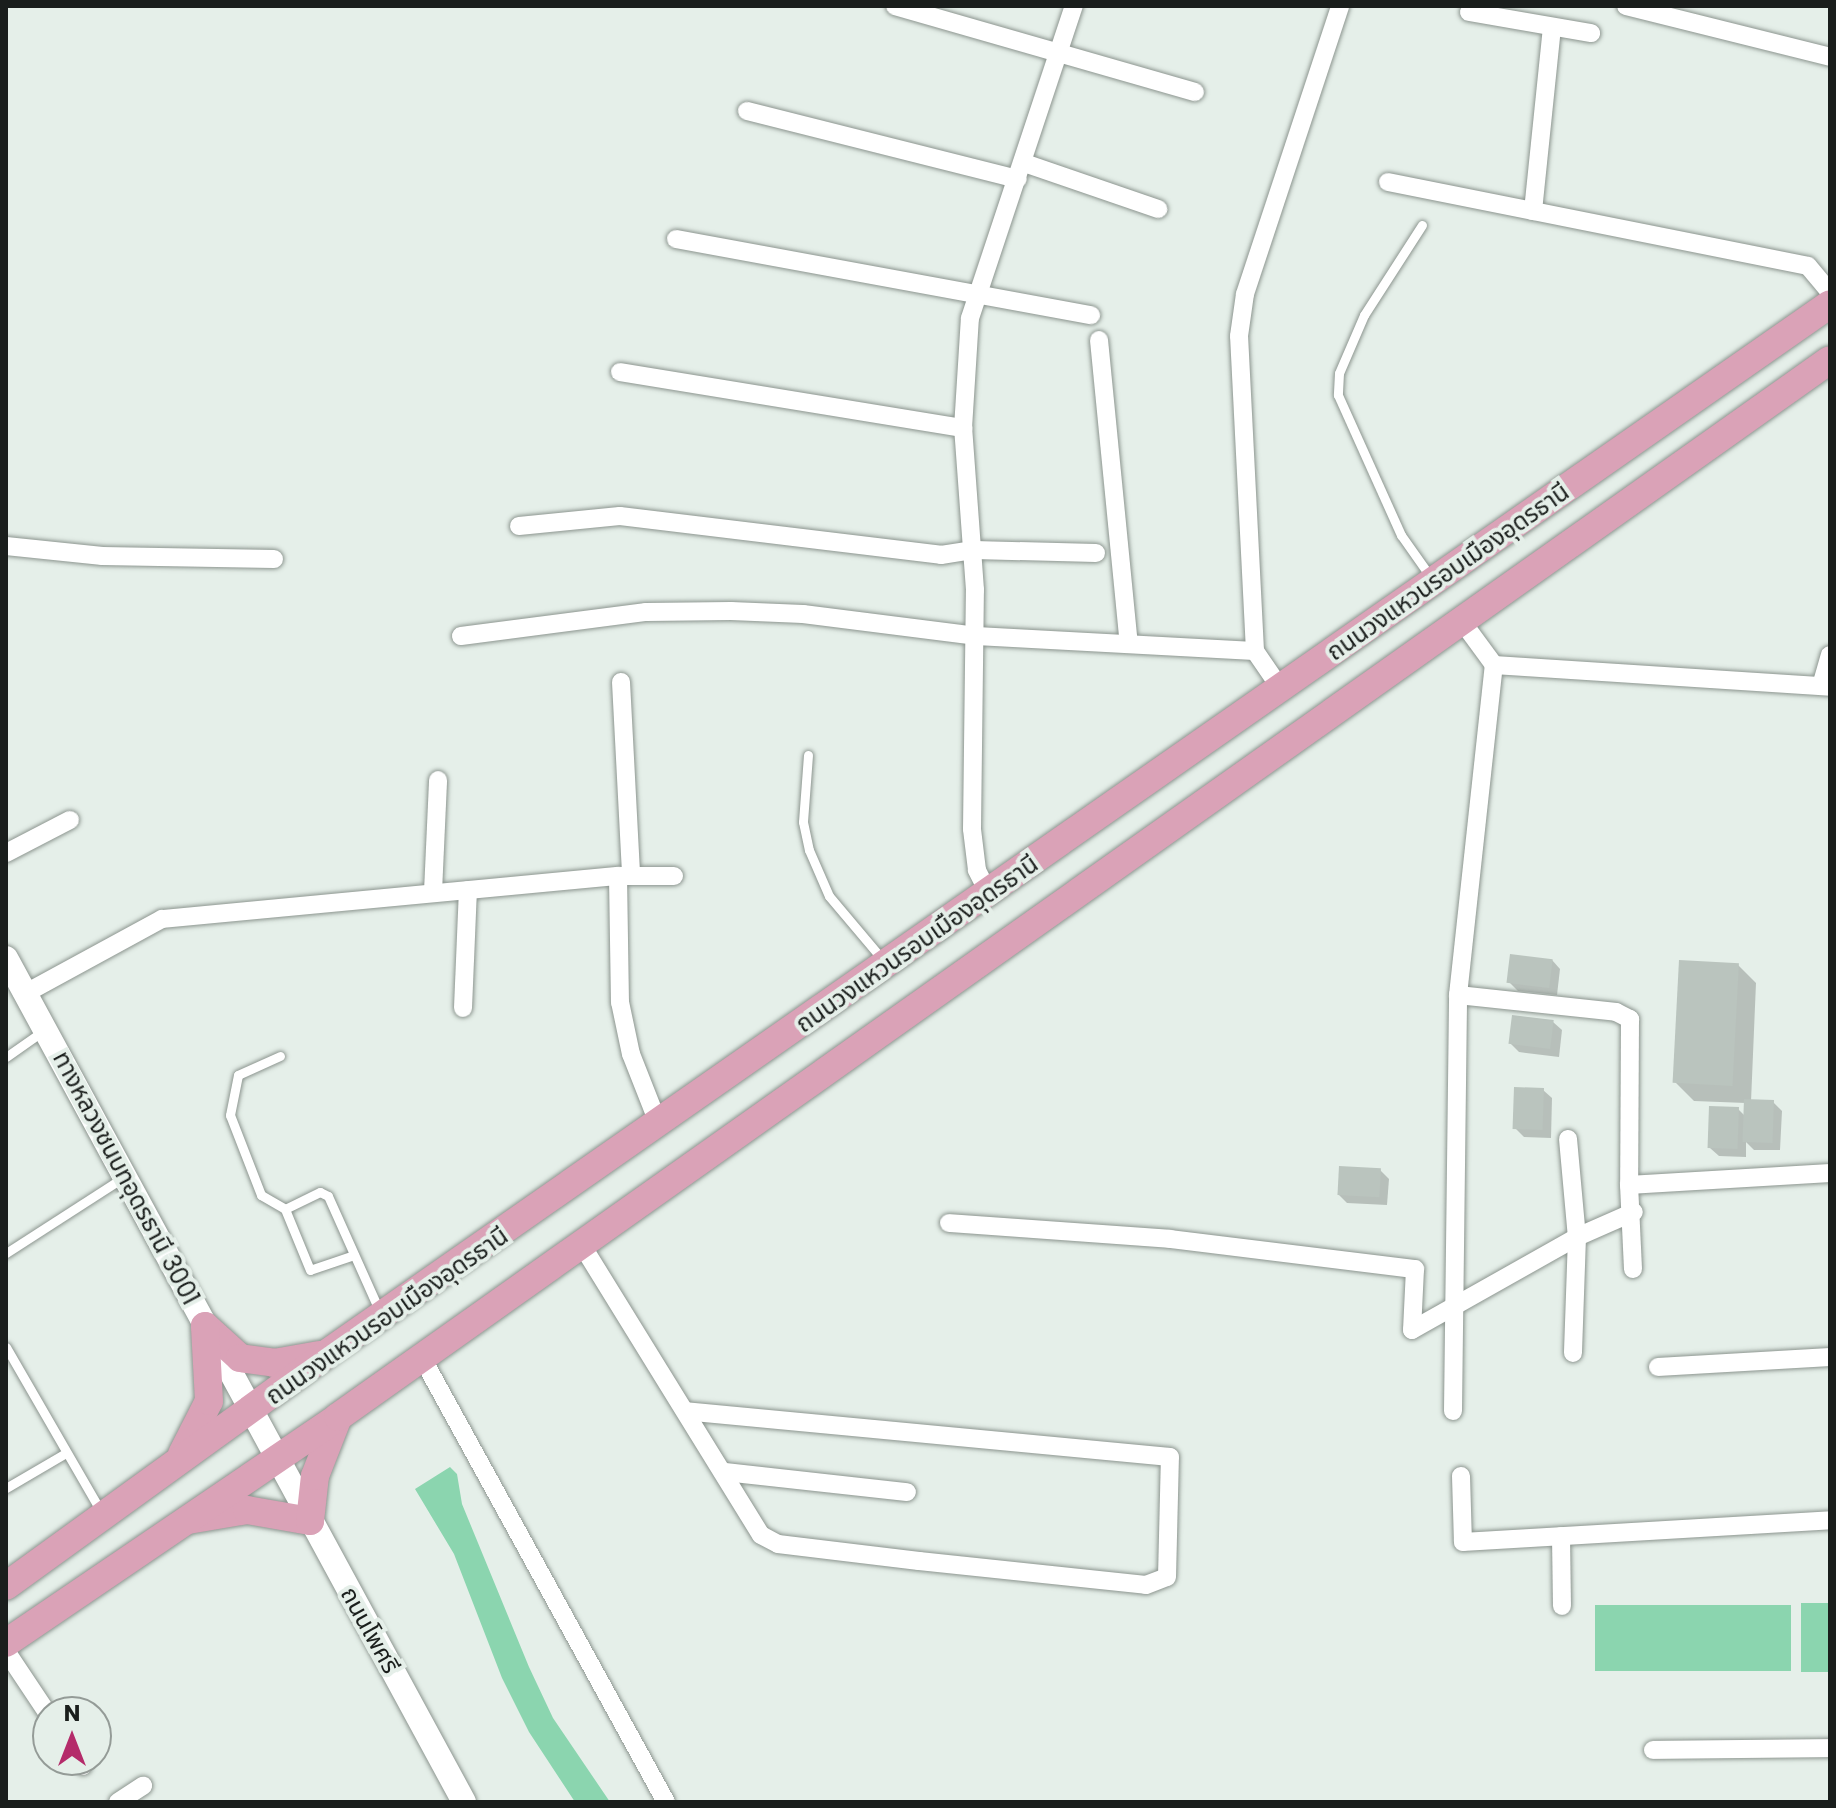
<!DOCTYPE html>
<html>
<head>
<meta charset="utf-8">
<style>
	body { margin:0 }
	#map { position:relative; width:1836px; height:1808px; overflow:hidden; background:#e5efe9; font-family:Poppins,"Noto Sans Thai",sans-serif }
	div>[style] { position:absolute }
	.water>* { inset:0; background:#8bd5af; transform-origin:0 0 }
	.shadow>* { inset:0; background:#0003 }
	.building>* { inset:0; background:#bac4be; transform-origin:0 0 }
	.roads { filter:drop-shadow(0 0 2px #8c958f) drop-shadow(0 0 2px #8c958f) }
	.lane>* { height:9px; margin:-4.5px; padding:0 4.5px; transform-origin:4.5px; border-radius:4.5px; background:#fff }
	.street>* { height:18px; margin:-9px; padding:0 9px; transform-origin:9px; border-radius:9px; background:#fff }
	.secondary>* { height:24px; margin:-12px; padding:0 12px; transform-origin:12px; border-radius:12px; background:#fff }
	.primary>* { height:28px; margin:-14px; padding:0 14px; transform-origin:14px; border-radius:14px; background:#daa2b7 }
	span { translate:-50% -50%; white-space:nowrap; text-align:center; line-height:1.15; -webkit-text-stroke:8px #e5efe9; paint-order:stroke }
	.street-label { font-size:24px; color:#1a1e1c }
	.frame { position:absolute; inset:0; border:8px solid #1a1e1c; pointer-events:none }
	.north { position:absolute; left:32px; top:1696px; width:80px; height:80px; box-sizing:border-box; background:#e5efe9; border:2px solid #949b97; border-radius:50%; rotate:0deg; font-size:22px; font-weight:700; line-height:32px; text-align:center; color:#1a1e1c }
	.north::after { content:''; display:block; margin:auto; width:28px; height:36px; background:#b42b6a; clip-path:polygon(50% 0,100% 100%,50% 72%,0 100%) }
</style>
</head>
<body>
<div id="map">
	<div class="water">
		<i style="clip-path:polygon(450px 1467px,457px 1474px,462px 1504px,529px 1667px,553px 1718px,610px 1802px,575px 1802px,529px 1732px,502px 1678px,454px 1554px,415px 1489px)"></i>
		<i style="left:1830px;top:1603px;width:69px;height:29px;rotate:90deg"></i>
		<i style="left:1791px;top:1605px;width:66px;height:196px;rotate:90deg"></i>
	</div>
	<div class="shadow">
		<i style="clip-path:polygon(1552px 960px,1560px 969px,1557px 995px,1518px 991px,1509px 982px)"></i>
		<i style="clip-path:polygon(1738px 965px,1756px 983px,1751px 1102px,1773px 1102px,1782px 1111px,1780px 1150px,1754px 1150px,1746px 1142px,1746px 1157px,1719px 1156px,1710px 1148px,1738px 1109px,1746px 1117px,1746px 1103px,1694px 1101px,1675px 1082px)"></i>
		<i style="clip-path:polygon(1553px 1022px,1562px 1030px,1559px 1057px,1519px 1052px,1511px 1044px)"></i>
		<i style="clip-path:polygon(1543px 1090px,1552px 1098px,1551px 1138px,1524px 1137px,1515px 1128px)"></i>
		<i style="clip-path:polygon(1380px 1170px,1389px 1179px,1387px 1205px,1347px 1203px,1338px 1194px)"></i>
	</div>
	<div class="building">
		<i style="left:1510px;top:954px;width:43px;height:29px;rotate:7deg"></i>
		<i style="left:1679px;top:960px;width:60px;height:123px;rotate:3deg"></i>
		<i style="left:1512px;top:1015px;width:42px;height:29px;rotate:7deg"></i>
		<i style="left:1514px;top:1087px;width:30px;height:42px;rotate:2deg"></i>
		<i style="left:1744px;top:1099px;width:30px;height:43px;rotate:2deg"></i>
		<i style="left:1709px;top:1106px;width:30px;height:42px;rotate:2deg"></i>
		<i style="left:1339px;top:1166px;width:42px;height:29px;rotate:3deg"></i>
	</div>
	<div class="roads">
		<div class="lane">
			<i style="left:1422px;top:225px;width:107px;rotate:122.8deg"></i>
			<i style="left:1364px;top:315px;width:63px;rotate:113.3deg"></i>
			<i style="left:1339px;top:373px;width:22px;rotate:93deg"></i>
			<i style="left:1338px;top:395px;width:154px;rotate:65.8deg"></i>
			<i style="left:1401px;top:535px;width:54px;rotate:54.8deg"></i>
			<i style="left:808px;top:755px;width:67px;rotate:94.3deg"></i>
			<i style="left:803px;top:822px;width:29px;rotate:78deg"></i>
			<i style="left:809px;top:850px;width:50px;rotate:66.5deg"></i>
			<i style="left:829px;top:896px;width:82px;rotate:49.9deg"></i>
			<i style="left:280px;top:1056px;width:46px;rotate:155.7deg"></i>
			<i style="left:238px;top:1075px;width:41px;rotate:101.3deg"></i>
			<i style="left:230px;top:1115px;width:86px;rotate:68.8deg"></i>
			<i style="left:261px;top:1195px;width:28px;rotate:30deg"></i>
			<i style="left:6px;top:1057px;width:45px;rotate:-35.1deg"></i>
			<i style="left:6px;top:1253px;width:140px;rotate:-32.8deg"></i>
			<i style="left:354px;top:1255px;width:46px;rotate:161.2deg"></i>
			<i style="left:310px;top:1270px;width:66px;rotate:-112.3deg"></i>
			<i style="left:285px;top:1209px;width:39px;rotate:-26deg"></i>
			<i style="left:320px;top:1192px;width:9px;rotate:27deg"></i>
			<i style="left:328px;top:1196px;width:127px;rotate:65.9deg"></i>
			<i style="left:6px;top:1347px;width:192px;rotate:60deg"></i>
			<i style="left:6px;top:1488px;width:69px;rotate:-30.3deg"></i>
		</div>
		<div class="street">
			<i style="left:895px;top:6px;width:312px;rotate:16deg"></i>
			<i style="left:1626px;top:6px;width:210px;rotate:14deg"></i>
			<i style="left:1469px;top:12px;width:124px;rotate:9.8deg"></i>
			<i style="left:747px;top:111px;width:279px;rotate:14.1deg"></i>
			<i style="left:1024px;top:163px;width:142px;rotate:18.9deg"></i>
			<i style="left:1388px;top:182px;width:428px;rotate:11.3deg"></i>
			<i style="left:1808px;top:266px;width:34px;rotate:50deg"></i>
			<i style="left:1533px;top:211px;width:185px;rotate:-84.1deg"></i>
			<i style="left:676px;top:239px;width:422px;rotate:10.4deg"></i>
			<i style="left:1099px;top:340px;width:305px;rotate:84.4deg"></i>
			<i style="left:620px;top:372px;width:348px;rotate:9.3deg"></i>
			<i style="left:519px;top:526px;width:101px;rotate:-5.7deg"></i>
			<i style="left:620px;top:516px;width:323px;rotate:6.9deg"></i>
			<i style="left:941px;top:555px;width:33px;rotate:-9deg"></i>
			<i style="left:974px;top:550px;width:122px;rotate:1.4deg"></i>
			<i style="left:6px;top:546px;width:97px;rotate:5.9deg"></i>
			<i style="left:102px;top:556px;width:172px;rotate:1deg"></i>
			<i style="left:1461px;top:620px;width:56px;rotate:53.7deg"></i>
			<i style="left:1494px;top:665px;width:337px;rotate:3.7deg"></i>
			<i style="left:461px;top:636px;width:187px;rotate:-7.4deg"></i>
			<i style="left:646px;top:612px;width:85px;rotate:-0.7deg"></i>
			<i style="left:731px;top:611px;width:72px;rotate:2.4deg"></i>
			<i style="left:803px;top:614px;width:174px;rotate:7.2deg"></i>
			<i style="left:976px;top:636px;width:279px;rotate:3.1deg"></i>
			<i style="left:621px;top:682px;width:194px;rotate:87deg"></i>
			<i style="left:1821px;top:686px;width:32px;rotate:-74deg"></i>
			<i style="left:1281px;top:689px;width:46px;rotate:-124.4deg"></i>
			<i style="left:1255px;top:651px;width:315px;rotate:-92.9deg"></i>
			<i style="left:1239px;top:336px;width:42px;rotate:-81.9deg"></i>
			<i style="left:1245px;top:294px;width:303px;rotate:-71.7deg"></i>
			<i style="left:6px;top:853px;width:72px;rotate:-27.3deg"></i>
			<i style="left:621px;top:876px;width:53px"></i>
			<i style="left:433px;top:892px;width:112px;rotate:-87.4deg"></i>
			<i style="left:989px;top:894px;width:27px;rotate:-117deg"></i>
			<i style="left:977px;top:870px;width:41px;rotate:-97deg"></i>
			<i style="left:972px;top:829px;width:239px;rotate:-89.3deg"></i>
			<i style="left:975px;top:590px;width:162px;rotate:-94.2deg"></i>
			<i style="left:963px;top:428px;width:110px;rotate:-86.4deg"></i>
			<i style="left:970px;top:318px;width:329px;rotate:-71.6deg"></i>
			<i style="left:26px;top:993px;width:155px;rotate:-28.6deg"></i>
			<i style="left:162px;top:919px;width:458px;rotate:-5.4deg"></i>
			<i style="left:618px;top:876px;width:126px;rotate:89.1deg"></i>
			<i style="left:620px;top:1002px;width:53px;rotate:78.1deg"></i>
			<i style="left:631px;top:1054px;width:76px;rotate:68.5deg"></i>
			<i style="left:1458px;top:995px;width:159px;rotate:6.1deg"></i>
			<i style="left:1616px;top:1012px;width:16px;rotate:27deg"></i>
			<i style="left:1630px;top:1019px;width:166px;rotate:90.3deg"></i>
			<i style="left:463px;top:1008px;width:118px;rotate:-87.6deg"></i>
			<i style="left:1568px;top:1139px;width:98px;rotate:84.8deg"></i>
			<i style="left:1577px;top:1237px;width:116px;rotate:92deg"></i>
			<i style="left:949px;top:1223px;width:222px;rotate:4.1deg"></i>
			<i style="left:1170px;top:1239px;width:247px;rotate:7deg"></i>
			<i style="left:1415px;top:1269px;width:61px;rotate:92.8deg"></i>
			<i style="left:1412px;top:1330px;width:189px;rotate:-29.4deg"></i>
			<i style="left:1577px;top:1237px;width:62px;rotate:-23.7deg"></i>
			<i style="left:580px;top:1242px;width:344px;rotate:58.3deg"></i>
			<i style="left:761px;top:1535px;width:19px;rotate:28deg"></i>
			<i style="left:778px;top:1544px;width:142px;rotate:6.9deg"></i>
			<i style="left:919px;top:1561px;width:228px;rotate:6deg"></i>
			<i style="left:1146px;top:1585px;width:22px;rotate:-21deg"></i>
			<i style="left:1167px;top:1577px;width:120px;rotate:-88.6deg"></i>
			<i style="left:1170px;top:1457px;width:486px;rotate:-174.6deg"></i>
			<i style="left:1633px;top:1269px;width:84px;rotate:-92.7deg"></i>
			<i style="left:1629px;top:1185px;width:201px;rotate:-3.4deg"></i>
			<i style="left:420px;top:1354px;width:511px;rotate:61.23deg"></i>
			<i style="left:1658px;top:1367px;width:172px;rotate:-3.3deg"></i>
			<i style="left:1453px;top:1411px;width:416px;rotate:-89.3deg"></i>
			<i style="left:1458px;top:995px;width:332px;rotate:-83.8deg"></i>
			<i style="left:725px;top:1472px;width:183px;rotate:6.3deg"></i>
			<i style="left:1461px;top:1476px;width:66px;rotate:88.3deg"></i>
			<i style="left:1463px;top:1542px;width:368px;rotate:-3.4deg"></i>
			<i style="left:1561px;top:1536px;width:70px;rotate:89.2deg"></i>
			<i style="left:6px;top:1651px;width:76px;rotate:56.3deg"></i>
			<i style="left:1653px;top:1750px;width:177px;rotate:-0.6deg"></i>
			<i style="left:79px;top:1760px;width:7px;rotate:56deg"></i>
			<i style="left:118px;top:1802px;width:30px;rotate:-33deg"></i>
		</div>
		<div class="secondary">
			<i style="left:6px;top:958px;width:960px;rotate:61.51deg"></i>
		</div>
		<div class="primary">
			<i style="left:205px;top:1326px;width:47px;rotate:42.4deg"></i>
			<i style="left:240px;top:1358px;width:34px;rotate:8deg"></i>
			<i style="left:274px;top:1363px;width:46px;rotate:-10.1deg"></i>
			<i style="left:182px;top:1454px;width:59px;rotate:-63deg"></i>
			<i style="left:209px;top:1401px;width:75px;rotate:-93.1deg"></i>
			<i style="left:188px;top:1520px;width:60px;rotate:-9.6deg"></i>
			<i style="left:247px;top:1510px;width:64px;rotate:9.9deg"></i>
			<i style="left:310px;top:1521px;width:45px;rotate:-83.7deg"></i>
			<i style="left:315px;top:1476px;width:63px;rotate:-68.7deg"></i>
			<i style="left:6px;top:1586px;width:395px;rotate:-35.9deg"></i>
			<i style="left:326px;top:1354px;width:1834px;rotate:-34.92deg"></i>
			<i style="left:6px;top:1643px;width:402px;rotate:-34.2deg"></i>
			<i style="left:338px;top:1417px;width:1828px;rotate:-35.32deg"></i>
		</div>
	</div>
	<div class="street-label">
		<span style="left:1448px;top:572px;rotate:-35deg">ถนนวงแหวนรอบเมืองอุดรธานี</span>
		<span style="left:917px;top:944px;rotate:-35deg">ถนนวงแหวนรอบเมืองอุดรธานี</span>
		<span style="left:126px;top:1178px;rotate:62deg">ทางหลวงชนบทอุดรธานี 3001</span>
		<span style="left:387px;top:1316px;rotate:-35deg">ถนนวงแหวนรอบเมืองอุดรธานี</span>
		<span style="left:370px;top:1630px;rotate:61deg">ถนนโพศรี</span>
	</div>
	<div class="frame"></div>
	<div class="north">N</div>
</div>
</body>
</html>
